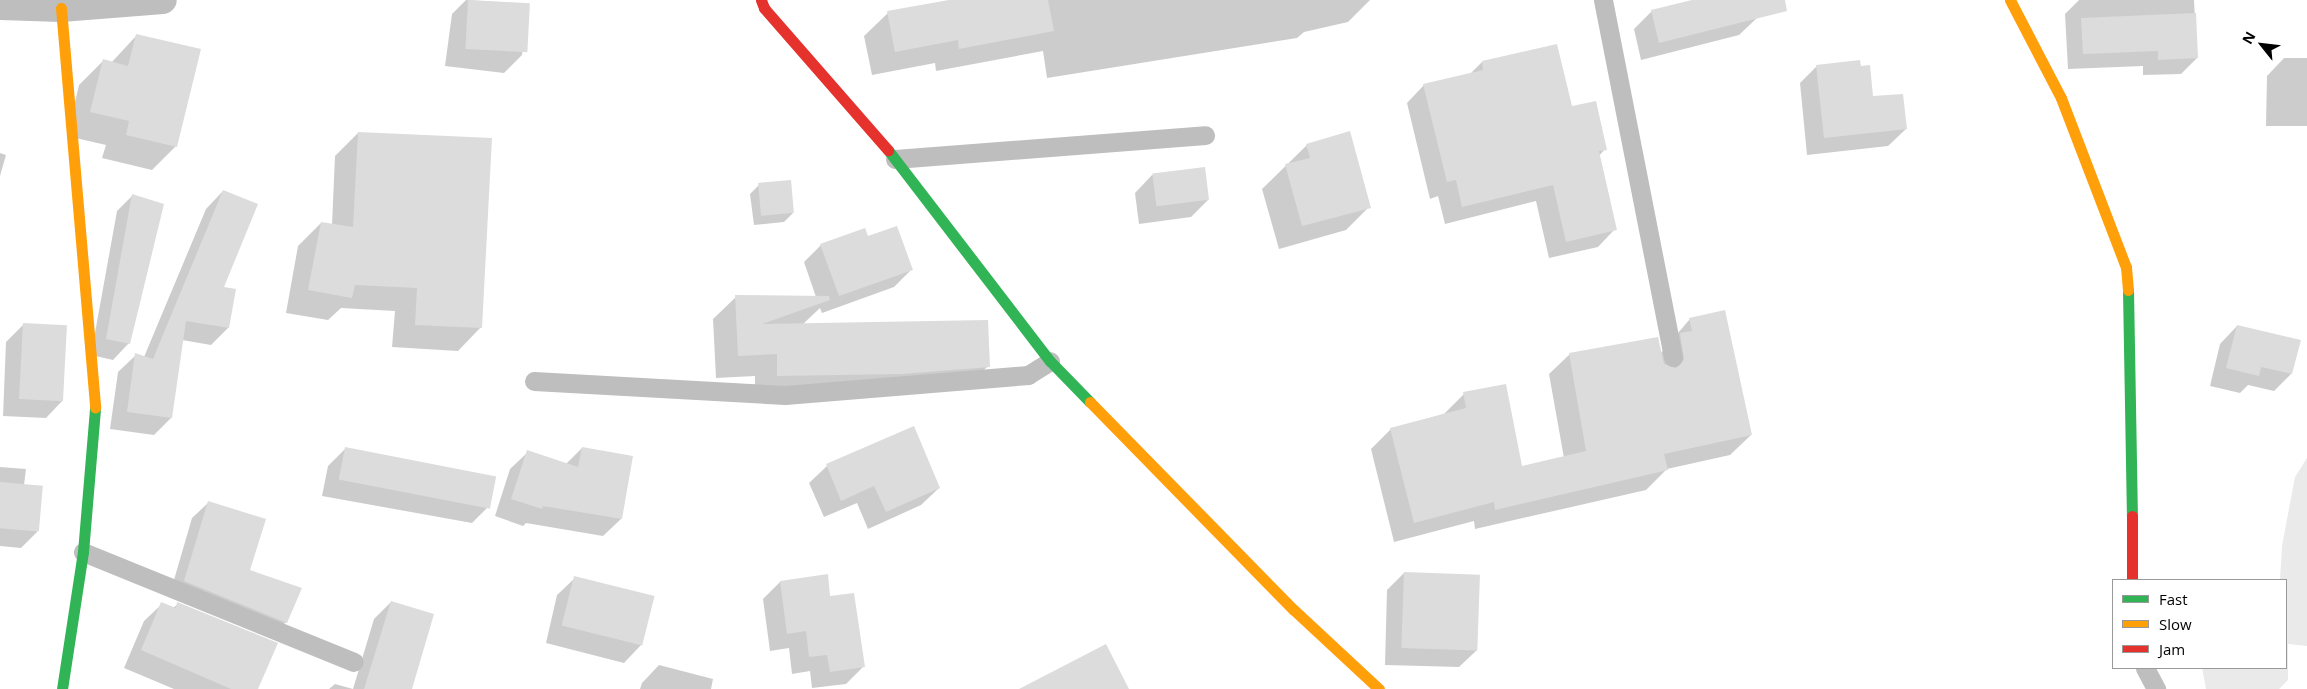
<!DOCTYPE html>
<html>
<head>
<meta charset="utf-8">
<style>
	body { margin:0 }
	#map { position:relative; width:2307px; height:689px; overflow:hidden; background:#fff; font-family:"Open Sans",sans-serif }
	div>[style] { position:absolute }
	.green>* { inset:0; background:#eaeaea }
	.shadow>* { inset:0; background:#0003 }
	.building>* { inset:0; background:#dcdcdc; transform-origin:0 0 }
	.lane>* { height:19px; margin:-9.5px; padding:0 9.5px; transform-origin:9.5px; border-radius:9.5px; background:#bebebe }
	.street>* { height:28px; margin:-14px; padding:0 14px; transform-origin:14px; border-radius:14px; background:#bebebe }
	.fast>* { height:11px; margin:-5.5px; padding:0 5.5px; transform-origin:5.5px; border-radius:5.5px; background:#30b455 }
	.slow>* { height:11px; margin:-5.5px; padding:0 5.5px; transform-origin:5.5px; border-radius:5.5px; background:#ff9f0a }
	.jam>* { height:11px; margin:-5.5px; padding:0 5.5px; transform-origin:5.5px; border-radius:5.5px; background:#e5322d }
	span { translate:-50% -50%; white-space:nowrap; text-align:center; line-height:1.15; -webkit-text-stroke:4px #fff; paint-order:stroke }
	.legend { position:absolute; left:2112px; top:579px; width:175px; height:90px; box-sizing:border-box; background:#fff; border:1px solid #999; margin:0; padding:6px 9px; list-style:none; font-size:15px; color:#000 }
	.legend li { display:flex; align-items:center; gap:10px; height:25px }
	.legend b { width:25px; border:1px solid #999 }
	.north { position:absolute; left:2237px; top:20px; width:50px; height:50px; -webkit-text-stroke:4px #fff; paint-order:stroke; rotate:299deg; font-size:14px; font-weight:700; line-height:20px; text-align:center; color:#000 }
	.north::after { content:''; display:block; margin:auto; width:18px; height:22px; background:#000; clip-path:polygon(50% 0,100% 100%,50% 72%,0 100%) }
</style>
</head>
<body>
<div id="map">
	<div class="green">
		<i style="clip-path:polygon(2307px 458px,2307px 646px,2288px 644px,2288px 680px,2279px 689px,2206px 689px,2202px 668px,2286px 668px,2286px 580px,2280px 580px,2282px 546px,2295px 477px)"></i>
	</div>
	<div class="shadow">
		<i style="clip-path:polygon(466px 0,528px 4px,522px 55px,504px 73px,445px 66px,452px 14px)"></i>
		<i style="clip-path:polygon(956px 0,1370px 0,1348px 22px,1304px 32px,1297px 38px,1047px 78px,1043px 51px,936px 71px,935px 63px,872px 75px,864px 36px,888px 13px)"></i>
		<i style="clip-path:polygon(1697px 0,1753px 0,1757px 18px,1739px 35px,1641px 60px,1634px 29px,1652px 11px)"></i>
		<i style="clip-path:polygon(2079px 0,2194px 0,2197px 58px,2181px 74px,2143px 75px,2143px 66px,2068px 69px,2065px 14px)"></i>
		<i style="clip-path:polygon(136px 36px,176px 146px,152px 170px,102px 158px,106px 145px,67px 136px,79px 85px,103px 61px,111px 63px)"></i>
		<i style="clip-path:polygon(2284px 58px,2307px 58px,2307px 126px,2266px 126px,2267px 76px)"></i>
		<i style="clip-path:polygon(1482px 62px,1605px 149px,1599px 156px,1615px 229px,1598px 247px,1549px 258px,1536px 201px,1445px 224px,1438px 196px,1430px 199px,1407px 103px,1424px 85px,1470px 74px)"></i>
		<i style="clip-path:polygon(1817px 66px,1872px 97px,1906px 129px,1888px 146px,1807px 155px,1800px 83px)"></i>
		<i style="clip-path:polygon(358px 133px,481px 327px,458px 351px,392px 347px,395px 311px,341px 308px,328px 320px,286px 313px,298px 246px,321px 223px,332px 225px,335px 156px)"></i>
		<i style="clip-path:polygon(1307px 145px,1369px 207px,1346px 230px,1279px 249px,1262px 189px)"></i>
		<i style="clip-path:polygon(0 153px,6px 155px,0 176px)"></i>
		<i style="clip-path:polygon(1152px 175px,1208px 200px,1191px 217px,1139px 224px,1135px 193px)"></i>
		<i style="clip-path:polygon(759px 185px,793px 213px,784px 222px,754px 225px,750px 194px)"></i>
		<i style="clip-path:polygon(223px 191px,222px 288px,228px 328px,211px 345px,182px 340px,171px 418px,154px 435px,110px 429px,118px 372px,136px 355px,144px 357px,206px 209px)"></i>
		<i style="clip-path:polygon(133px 195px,162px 205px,128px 344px,113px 360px,91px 355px,117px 211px)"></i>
		<i style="clip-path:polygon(867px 238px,911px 270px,894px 287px,822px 313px,820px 308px,803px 324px,988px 366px,965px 389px,755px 398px,755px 376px,716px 378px,713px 319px,736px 297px,816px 297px,804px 262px,821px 245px)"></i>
		<i style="clip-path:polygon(1690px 319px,1751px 435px,1730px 455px,1667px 469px,1646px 490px,1475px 529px,1474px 521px,1394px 542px,1371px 449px,1391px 429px,1444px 414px,1464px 394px,1521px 468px,1564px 458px,1549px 374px,1570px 354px,1660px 354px)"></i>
		<i style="clip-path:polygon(24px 324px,63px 400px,46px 418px,3px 416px,6px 342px)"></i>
		<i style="clip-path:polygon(2237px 326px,2299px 341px,2291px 374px,2274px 391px,2248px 385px,2240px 393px,2210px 386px,2220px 344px)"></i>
		<i style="clip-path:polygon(913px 428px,939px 488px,921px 505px,868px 529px,857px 503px,824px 517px,809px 483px,827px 466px)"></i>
		<i style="clip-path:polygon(582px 448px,621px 519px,603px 536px,526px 523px,523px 526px,495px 516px,510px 469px,528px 452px,566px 464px)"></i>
		<i style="clip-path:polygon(345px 449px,489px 506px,472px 523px,322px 496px,328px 466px)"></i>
		<i style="clip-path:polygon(0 467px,26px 469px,24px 485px,37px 532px,21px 548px,0 546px)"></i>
		<i style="clip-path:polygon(208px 503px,248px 570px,286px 622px,270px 638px,169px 597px,192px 518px)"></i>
		<i style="clip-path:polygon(1404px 573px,1477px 650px,1459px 667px,1385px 665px,1387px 590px)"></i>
		<i style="clip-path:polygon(575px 578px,641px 645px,624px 663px,546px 643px,557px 595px)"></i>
		<i style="clip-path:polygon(780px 582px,829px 597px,863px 667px,846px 684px,812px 688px,810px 671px,792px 674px,789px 648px,770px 651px,763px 599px)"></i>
		<i style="clip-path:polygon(391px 602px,411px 689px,329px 689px,335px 684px,353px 689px,374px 619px)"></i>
		<i style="clip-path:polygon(162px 604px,173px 608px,178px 604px,257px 689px,174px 689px,124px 668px,144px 621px)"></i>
		<i style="clip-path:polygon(659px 665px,713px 679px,711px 689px,640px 689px,642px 683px)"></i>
	</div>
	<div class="building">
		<i style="left:468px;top:0;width:62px;height:49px;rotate:3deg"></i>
		<i style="clip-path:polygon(949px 0,1048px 0,1054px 31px,959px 49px,958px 40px,895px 52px,887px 11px)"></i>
		<i style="clip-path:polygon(1692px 0,1785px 0,1787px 11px,1659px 43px,1651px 10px)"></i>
		<i style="clip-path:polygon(2196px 13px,2198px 58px,2158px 60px,2158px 51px,2083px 54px,2081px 18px)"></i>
		<i style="clip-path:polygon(136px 34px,201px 49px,177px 147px,126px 135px,129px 121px,90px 112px,103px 59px,128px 66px)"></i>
		<i style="clip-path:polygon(1557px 44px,1572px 106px,1596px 101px,1607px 150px,1599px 151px,1617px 230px,1566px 242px,1553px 185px,1462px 207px,1456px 180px,1447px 182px,1423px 84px,1483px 70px,1482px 61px)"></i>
		<i style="clip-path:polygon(1860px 60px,1861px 66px,1870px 65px,1873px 96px,1903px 94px,1907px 129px,1824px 138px,1816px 65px)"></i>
		<i style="clip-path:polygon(1350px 131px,1371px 208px,1302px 226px,1285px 164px,1310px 158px,1306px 144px)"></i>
		<i style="clip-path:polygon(358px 132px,492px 138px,482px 328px,415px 325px,417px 288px,355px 285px,352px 298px,308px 290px,321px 222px,353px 227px)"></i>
		<i style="left:1205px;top:167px;width:33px;height:53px;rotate:83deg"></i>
		<i style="left:791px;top:180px;width:33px;height:33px;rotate:85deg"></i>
		<i style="clip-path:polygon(223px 190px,258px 204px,224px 287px,236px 289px,229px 328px,186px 321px,172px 418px,127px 412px,135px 353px,153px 359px)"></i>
		<i style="clip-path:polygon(132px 194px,164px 204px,130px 344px,106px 339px)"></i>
		<i style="clip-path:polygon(897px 226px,913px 270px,839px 296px,820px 244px,865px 228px,868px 236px)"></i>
		<i style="clip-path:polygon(735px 295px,829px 296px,830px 300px,762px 324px,988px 320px,990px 367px,902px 374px,777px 376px,777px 354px,738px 356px)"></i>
		<i style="clip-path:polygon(1725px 310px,1752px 435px,1664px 454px,1668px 470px,1495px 510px,1494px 502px,1414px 523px,1390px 428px,1466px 408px,1463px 392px,1506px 384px,1522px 466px,1586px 451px,1569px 353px,1658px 337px,1664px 364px,1676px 368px,1684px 360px,1680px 333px,1692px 331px,1689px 318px)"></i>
		<i style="left:23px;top:323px;width:44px;height:76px;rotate:3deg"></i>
		<i style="clip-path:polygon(2237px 325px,2301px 340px,2292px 374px,2261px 367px,2259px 376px,2226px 368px)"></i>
		<i style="clip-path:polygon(914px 426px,940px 488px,886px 512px,874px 486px,841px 501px,826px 464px)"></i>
		<i style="left:345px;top:447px;width:154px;height:33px;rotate:11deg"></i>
		<i style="clip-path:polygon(582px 447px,633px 456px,622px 519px,543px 506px,542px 509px,511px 499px,527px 450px,578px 467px)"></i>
		<i style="left:0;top:482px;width:43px;height:46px;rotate:5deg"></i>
		<i style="clip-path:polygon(208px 501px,266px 519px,250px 570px,302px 588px,287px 623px,184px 581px)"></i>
		<i style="left:1404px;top:572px;width:76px;height:76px;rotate:2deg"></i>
		<i style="clip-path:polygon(828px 574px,830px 596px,854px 593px,865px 667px,830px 672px,827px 655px,809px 657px,806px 631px,787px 634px,780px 581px)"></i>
		<i style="left:574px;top:576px;width:83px;height:51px;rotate:14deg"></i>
		<i style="clip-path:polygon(391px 601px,434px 614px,412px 689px,364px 689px)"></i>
		<i style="clip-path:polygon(161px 602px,176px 608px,177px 602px,278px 643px,258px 689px,231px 689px,141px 650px)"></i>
		<i style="clip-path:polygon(1106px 644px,1129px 689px,1019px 689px)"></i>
	</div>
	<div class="lane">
		<i style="left:1603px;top:0;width:364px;rotate:78.9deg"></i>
		<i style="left:895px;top:159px;width:311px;rotate:-4.4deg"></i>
		<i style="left:534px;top:381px;width:251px;rotate:3.2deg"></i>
		<i style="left:785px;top:395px;width:244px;rotate:-4.7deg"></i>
		<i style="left:1028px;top:375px;width:26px;rotate:-32deg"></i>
		<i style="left:83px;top:552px;width:292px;rotate:22.1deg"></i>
		<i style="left:2145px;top:668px;width:24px;rotate:62deg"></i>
	</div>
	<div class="street">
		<i style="left:0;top:6px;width:61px;rotate:1.9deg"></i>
		<i style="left:61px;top:8px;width:102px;rotate:-4.5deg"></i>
	</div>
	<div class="fast">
		<i style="left:888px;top:150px;width:266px;rotate:52.5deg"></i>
		<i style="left:1050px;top:361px;width:57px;rotate:45.7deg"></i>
		<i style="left:2128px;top:290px;width:226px;rotate:89deg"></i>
		<i style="left:62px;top:689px;width:139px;rotate:-81.3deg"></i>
		<i style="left:83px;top:552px;width:144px;rotate:-85.2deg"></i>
	</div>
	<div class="slow">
		<i style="left:2010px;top:0;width:110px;rotate:62.5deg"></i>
		<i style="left:2061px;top:98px;width:181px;rotate:69deg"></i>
		<i style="left:2126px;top:267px;width:23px;rotate:85deg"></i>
		<i style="left:61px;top:8px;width:401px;rotate:85.1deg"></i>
		<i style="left:1090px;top:402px;width:291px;rotate:45.6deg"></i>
		<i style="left:1294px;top:610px;width:116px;rotate:42.9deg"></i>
	</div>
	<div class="jam">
		<i style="left:761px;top:0;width:9px;rotate:69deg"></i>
		<i style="left:764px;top:8px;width:189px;rotate:48.9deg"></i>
		<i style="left:2132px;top:516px;width:64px;rotate:90deg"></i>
	</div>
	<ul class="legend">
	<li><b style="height:6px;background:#30b455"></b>Fast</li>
	<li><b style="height:6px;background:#ff9f0a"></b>Slow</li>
	<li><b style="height:6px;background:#e5322d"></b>Jam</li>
	</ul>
	<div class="north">N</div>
</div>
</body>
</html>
